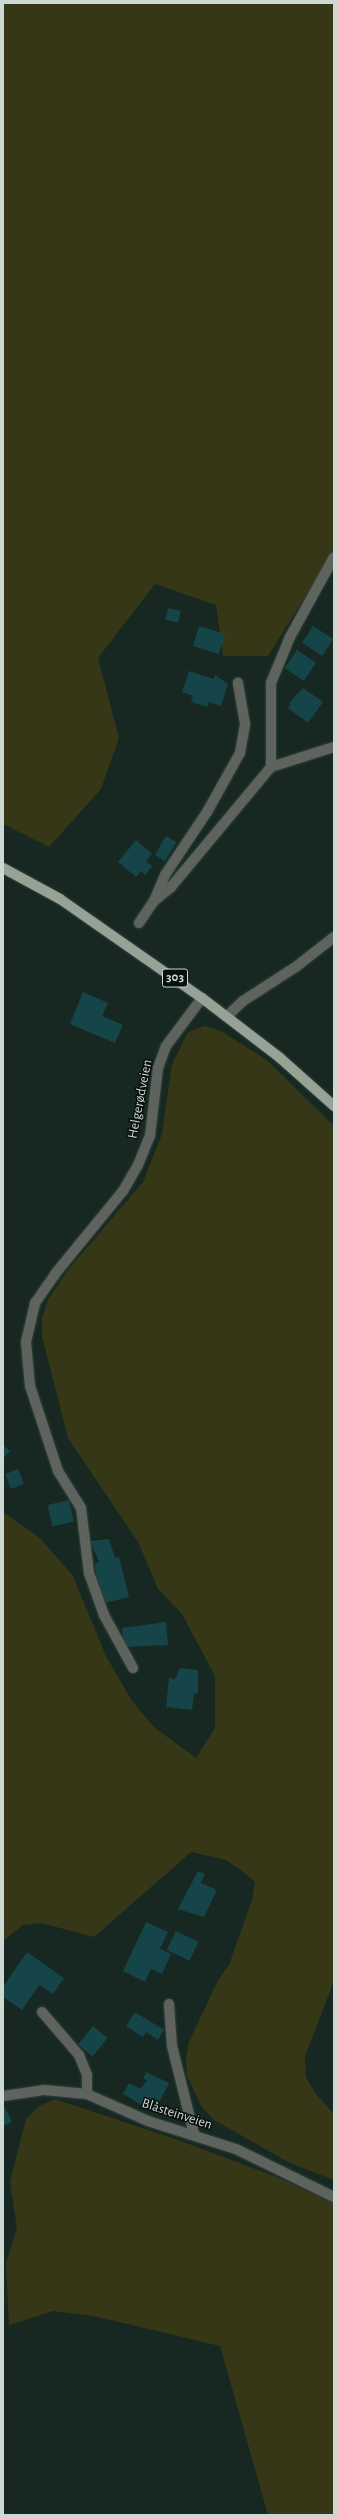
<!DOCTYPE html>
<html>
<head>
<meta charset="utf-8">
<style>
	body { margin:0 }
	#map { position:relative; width:337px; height:2518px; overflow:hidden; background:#172822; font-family:"Alegreya Sans",sans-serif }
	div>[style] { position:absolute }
	.green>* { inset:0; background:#363717 }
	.building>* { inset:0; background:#154549; transform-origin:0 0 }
	.roads { filter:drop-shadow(0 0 1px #34443e) drop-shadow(0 0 1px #34443e) }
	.minor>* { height:10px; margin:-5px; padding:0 5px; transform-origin:5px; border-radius:5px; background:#5e635d }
	.major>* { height:10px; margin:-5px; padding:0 5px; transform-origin:5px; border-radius:5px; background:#97a296 }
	span { translate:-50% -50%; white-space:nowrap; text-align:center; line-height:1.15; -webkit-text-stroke:3px #080f0c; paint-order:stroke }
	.shield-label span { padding:1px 3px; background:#080f0c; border:1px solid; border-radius:3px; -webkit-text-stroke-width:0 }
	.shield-label { font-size:13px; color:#cdd8d4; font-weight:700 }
	.street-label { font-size:14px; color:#cdd8d4 }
	.frame { position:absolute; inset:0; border:4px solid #cdd8d4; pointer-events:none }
</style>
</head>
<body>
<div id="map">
	<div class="green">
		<i style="clip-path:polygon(3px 3px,334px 3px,334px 551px,268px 656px,223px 656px,216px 605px,155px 584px,98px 658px,119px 738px,101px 789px,49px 847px,3px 824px)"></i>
		<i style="clip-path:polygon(205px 1026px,221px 1031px,268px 1061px,334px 1126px,334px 1981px,305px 2056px,306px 2077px,315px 2093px,334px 2114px,334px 2180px,290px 2163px,214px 2120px,202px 2107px,187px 2076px,186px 2059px,189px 2042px,218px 1980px,229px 1965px,252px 1900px,255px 1882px,243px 1872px,226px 1860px,191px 1852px,94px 1937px,41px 1923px,23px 1925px,3px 1941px,3px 1512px,40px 1538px,73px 1576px,106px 1656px,132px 1701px,155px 1728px,196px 1758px,215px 1728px,215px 1676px,182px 1614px,158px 1589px,138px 1542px,68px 1438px,42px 1336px,42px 1318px,48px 1300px,67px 1271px,143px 1182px,162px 1134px,172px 1064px,188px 1032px)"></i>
		<i style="clip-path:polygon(55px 2099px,181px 2141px,279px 2178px,334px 2203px,334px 2515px,268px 2515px,220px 2346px,94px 2316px,53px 2311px,9px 2325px,6px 2263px,17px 2228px,10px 2182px,26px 2119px,39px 2106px)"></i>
	</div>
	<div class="building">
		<i style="left:168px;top:608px;width:13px;height:12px;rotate:13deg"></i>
		<i style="left:199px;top:626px;width:27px;height:21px;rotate:17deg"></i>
		<i style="left:313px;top:626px;width:24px;height:20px;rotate:33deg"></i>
		<i style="left:297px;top:650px;width:23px;height:22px;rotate:34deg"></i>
		<i style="clip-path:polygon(189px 671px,214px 679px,215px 675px,228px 684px,221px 706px,209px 702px,207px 707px,191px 702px,193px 696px,182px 692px)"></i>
		<i style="clip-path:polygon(303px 688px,323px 702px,308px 723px,288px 708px,291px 704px,289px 703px)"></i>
		<i style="left:166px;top:836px;width:12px;height:22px;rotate:31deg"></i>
		<i style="clip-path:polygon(136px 840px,152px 854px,146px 861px,152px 866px,145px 875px,141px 871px,136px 877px,118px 862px)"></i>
		<i style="clip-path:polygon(83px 992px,108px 1003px,102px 1016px,123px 1025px,115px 1043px,70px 1024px)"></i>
		<i style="clip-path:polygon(3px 1445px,10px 1451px,3px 1458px)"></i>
		<i style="left:18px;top:1469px;width:16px;height:14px;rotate:68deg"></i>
		<i style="left:69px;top:1500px;width:22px;height:22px;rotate:77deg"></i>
		<i style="clip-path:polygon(109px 1539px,115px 1558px,119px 1557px,129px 1597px,105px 1603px,96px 1576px,95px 1563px,99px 1562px,90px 1541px)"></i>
		<i style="clip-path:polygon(166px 1622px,168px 1645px,124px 1647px,122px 1628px)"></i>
		<i style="clip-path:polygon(180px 1668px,198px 1670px,198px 1694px,194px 1693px,192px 1710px,166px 1707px,169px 1678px,175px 1679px)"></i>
		<i style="clip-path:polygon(198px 1871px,205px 1874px,201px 1883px,217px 1890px,204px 1917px,178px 1909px)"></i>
		<i style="clip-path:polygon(146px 1922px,168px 1932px,160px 1949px,171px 1954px,162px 1974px,151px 1969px,145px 1982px,123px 1971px)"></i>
		<i style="left:176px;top:1931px;width:25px;height:21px;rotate:26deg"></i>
		<i style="clip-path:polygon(27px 1952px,64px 1978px,53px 1994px,39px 1985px,22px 2010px,3px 1997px,3px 1987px)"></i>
		<i style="clip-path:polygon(135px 2012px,164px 2030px,158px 2040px,146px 2032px,143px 2037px,126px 2026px)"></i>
		<i style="left:93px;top:2026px;width:19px;height:24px;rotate:39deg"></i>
		<i style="clip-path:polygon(146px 2072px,169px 2083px,154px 2112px,123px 2094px,129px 2083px,141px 2089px,147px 2080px,143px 2078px)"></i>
		<i style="clip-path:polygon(3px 2103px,12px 2122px,3px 2126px)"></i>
	</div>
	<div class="roads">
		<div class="minor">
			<i style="left:271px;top:767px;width:66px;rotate:-17.6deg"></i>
			<i style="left:154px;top:901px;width:28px;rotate:-67deg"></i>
			<i style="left:165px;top:875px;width:76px;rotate:-56.3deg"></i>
			<i style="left:207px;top:812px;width:68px;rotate:-60.8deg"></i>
			<i style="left:240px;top:753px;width:29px;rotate:-80deg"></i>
			<i style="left:245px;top:724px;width:42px;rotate:-99.7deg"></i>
			<i style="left:139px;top:923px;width:27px;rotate:-56deg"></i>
			<i style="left:154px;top:901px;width:22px;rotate:-39deg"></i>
			<i style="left:171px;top:887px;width:156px;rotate:-50.2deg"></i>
			<i style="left:271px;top:767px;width:84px;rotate:-90deg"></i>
			<i style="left:271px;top:683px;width:50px;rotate:-67.6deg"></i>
			<i style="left:290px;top:637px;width:91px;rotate:-61.2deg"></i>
			<i style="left:227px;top:1016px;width:22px;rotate:-43deg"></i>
			<i style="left:243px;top:1001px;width:64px;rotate:-32.9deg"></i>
			<i style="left:297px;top:966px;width:47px;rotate:-38.1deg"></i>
			<i style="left:133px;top:1668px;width:60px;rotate:-118.7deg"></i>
			<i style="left:104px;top:1615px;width:45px;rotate:-109.7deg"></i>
			<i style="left:89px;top:1573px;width:65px;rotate:-97deg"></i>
			<i style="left:81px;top:1508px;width:44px;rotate:-121.9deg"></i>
			<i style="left:58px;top:1471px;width:89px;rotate:-108.2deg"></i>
			<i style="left:30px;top:1386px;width:44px;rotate:-95.2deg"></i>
			<i style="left:26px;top:1342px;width:40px;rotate:-77deg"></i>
			<i style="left:35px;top:1303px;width:35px;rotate:-55deg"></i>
			<i style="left:55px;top:1274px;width:107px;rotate:-50.7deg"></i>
			<i style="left:123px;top:1191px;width:30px;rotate:-60deg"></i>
			<i style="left:138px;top:1165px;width:31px;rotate:-68deg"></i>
			<i style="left:150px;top:1136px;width:68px;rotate:-83.3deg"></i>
			<i style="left:158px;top:1068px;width:23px;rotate:-70deg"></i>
			<i style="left:166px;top:1046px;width:60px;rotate:-53.1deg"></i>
			<i style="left:169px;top:2004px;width:42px;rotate:85.9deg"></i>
			<i style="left:172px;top:2046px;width:91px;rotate:76deg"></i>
			<i style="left:42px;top:2012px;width:57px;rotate:49.3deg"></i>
			<i style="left:79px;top:2055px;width:22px;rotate:68deg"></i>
			<i style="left:87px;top:2075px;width:19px;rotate:90deg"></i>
			<i style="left:3px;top:2096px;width:41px;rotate:-8.3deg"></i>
			<i style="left:44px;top:2090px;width:43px;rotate:5.3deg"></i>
			<i style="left:87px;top:2094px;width:67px;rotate:23.9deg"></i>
			<i style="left:148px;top:2121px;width:92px;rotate:17.7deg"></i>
			<i style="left:236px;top:2149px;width:109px;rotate:26.1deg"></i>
		</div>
		<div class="major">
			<i style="left:3px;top:868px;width:65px;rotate:28.5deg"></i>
			<i style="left:60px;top:899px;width:173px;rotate:34.9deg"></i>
			<i style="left:202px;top:998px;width:97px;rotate:37.5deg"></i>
			<i style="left:279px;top:1057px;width:74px;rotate:41.7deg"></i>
		</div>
	</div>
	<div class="shield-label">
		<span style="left:175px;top:978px">303</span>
	</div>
	<div class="street-label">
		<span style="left:140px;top:1099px;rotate:-79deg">Helgerødveien</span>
		<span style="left:177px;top:2114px;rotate:18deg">Blåsteinveien</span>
	</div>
	<div class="frame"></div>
</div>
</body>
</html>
